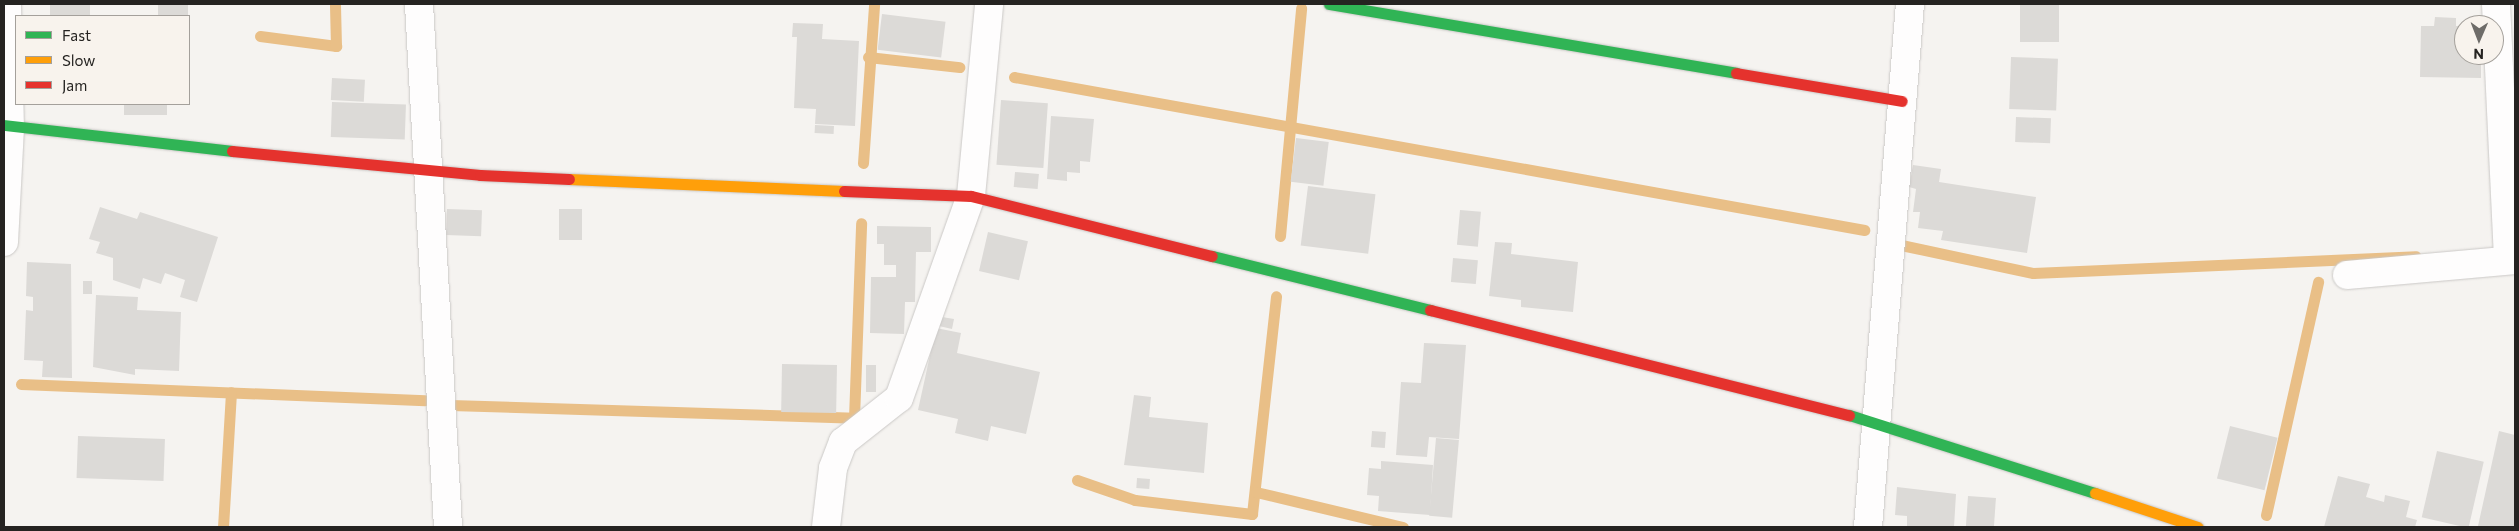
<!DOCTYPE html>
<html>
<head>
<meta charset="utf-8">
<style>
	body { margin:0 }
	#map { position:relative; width:2519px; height:531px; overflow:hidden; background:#f5f3f0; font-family:Commissioner,sans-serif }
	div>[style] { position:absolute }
	.stream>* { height:11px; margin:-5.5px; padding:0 5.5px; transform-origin:5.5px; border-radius:5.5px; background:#e9bf87 }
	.building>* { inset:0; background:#dcdad7; transform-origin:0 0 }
	.roads { filter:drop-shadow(0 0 1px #cac8c6) drop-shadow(0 0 1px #cac8c6) }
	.street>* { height:28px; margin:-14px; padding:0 14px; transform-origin:14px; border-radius:14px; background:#fefdfd }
	.fast>* { height:11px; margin:-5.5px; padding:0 5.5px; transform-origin:5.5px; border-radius:5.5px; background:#30b455 }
	.slow>* { height:11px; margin:-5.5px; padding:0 5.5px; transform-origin:5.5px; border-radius:5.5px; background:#ff9f0a }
	.jam>* { height:11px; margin:-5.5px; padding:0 5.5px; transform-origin:5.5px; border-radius:5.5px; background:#e5322d }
	span { translate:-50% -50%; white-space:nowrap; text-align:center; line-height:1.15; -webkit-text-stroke:4.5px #f8f3ed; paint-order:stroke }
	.frame { position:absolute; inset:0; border:5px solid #252321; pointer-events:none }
	.legend { position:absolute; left:15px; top:15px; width:175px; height:90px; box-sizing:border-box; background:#f8f3ed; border:1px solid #a4a09b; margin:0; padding:6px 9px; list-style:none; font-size:15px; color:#252321 }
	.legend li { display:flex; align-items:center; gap:10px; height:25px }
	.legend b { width:25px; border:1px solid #a4a09b }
	.north { position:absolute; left:2454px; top:15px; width:50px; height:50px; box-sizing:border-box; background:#f8f3ed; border:1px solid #a4a09b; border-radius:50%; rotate:181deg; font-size:14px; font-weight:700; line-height:20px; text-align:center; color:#252321 }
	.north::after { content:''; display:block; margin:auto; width:18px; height:22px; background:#6e6c69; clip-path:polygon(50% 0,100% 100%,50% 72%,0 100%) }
</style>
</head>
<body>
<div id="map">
	<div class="stream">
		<i style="left:260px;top:36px;width:77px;rotate:7.5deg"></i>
		<i style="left:336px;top:46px;width:42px;rotate:-91.4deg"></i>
		<i style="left:868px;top:57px;width:92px;rotate:6.3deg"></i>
		<i style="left:1014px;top:77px;width:864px;rotate:10.2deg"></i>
		<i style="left:863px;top:163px;width:159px;rotate:-86deg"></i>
		<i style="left:1280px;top:236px;width:229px;rotate:-84.7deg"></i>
		<i style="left:1901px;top:245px;width:135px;rotate:12deg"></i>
		<i style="left:2033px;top:273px;width:383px;rotate:-2.5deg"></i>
		<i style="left:21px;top:384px;width:404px;rotate:2.3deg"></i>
		<i style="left:450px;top:405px;width:404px;rotate:1.8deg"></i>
		<i style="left:854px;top:418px;width:195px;rotate:-87.9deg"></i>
		<i style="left:1077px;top:480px;width:61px;rotate:19deg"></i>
		<i style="left:1135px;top:500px;width:118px;rotate:6.8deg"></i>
		<i style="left:1252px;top:514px;width:219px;rotate:-83.7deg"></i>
		<i style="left:1256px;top:492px;width:151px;rotate:13.4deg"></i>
		<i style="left:2266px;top:515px;width:239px;rotate:-77.4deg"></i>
		<i style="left:223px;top:527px;width:135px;rotate:-86.6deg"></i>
	</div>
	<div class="building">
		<i style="left:50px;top:4px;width:40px;height:12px"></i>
		<i style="clip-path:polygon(158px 4px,225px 4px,188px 5px,188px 16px,158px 16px)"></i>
		<i style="left:2020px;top:4px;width:39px;height:38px"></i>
		<i style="left:882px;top:14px;width:64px;height:36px;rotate:7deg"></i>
		<i style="clip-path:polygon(2435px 17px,2456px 18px,2456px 26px,2464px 26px,2464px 55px,2481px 55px,2481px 78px,2420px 77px,2421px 26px,2434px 26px)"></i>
		<i style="clip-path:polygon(793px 23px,823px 24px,822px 39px,859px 41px,855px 126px,815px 124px,816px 109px,794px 108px,797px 37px,792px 37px)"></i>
		<i style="left:2011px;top:57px;width:47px;height:52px;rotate:2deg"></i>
		<i style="left:332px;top:78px;width:33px;height:22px;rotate:3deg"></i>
		<i style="left:1001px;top:100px;width:47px;height:65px;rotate:4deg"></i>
		<i style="left:332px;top:102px;width:74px;height:35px;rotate:2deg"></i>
		<i style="left:124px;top:104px;width:43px;height:11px"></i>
		<i style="clip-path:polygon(1051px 116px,1094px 119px,1090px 162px,1080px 161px,1080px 173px,1067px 172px,1067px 181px,1047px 179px)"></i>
		<i style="left:2016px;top:117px;width:35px;height:25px;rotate:2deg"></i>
		<i style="left:815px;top:125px;width:19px;height:8px;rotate:3deg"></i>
		<i style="left:1296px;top:138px;width:33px;height:44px;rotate:7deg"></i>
		<i style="clip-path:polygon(1913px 165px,1941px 169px,1939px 182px,2036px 197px,2027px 253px,1941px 240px,1943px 231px,1918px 228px,1920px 212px,1913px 212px,1916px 189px,1909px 187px)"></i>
		<i style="left:1015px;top:172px;width:24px;height:15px;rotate:5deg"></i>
		<i style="left:1308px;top:186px;width:68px;height:60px;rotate:7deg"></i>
		<i style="clip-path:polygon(100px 207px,137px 219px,140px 212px,218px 237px,197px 302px,180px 297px,185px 280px,165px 273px,161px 284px,143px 278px,140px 289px,113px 280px,113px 258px,96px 253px,100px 242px,89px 239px)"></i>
		<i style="left:447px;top:209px;width:35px;height:26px;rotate:2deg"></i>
		<i style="left:559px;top:209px;width:23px;height:31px"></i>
		<i style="left:1460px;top:210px;width:21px;height:35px;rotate:5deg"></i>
		<i style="clip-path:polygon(877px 226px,931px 227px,931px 252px,916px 252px,915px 302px,905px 302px,904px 334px,870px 333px,871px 277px,896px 277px,896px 265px,884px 265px,884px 244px,877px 244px)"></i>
		<i style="left:988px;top:232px;width:41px;height:40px;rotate:13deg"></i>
		<i style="clip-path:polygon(1495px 242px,1512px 243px,1511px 254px,1578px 262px,1573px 312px,1521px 307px,1521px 300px,1489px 296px)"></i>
		<i style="left:1453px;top:258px;width:25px;height:24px;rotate:5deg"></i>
		<i style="clip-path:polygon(27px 262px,71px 264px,72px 378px,42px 377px,43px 361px,24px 360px,26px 310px,33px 311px,33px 297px,26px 296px)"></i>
		<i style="left:83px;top:281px;width:9px;height:13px"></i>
		<i style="clip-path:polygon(96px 295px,138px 297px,137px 310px,181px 312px,179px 371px,135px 369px,135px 375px,93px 367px)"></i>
		<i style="clip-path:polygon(942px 317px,954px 319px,952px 329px,939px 326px)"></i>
		<i style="clip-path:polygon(936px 328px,961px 333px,957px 353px,1040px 372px,1026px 434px,991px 426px,988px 441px,955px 433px,958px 419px,918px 410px)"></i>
		<i style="clip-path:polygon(1424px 343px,1466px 345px,1459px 439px,1429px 437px,1427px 457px,1396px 455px,1401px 382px,1421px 383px)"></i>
		<i style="left:782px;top:364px;width:55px;height:48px;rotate:1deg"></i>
		<i style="left:866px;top:365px;width:10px;height:27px"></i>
		<i style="clip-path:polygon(1134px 395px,1151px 397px,1149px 417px,1208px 423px,1204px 473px,1124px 465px)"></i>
		<i style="left:2230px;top:426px;width:49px;height:54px;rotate:14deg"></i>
		<i style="left:1372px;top:431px;width:14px;height:16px;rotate:4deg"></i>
		<i style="clip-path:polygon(2499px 431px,2515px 435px,2515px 527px,2478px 526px)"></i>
		<i style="left:78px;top:436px;width:87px;height:42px;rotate:2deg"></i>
		<i style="left:1436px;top:438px;width:23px;height:78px;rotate:5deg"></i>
		<i style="left:2437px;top:451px;width:48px;height:68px;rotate:13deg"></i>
		<i style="clip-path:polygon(1381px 461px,1433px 465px,1430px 515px,1378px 511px,1379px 496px,1367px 495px,1369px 468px,1381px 469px)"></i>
		<i style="clip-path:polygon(2338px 476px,2370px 484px,2366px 497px,2384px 502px,2385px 495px,2410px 501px,2406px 517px,2417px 520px,2415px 527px,2324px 527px)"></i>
		<i style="left:1137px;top:478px;width:13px;height:10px;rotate:4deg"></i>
		<i style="clip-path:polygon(1897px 487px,1956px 494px,1954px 527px,1907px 527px,1907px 516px,1895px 515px)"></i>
		<i style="left:1968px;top:496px;width:28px;height:31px;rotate:4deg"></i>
	</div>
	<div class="roads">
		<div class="street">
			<i style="left:419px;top:4px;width:524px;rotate:86.83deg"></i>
			<i style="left:2496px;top:4px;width:256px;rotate:87.3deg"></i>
			<i style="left:4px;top:242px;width:113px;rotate:-87deg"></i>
			<i style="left:10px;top:129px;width:125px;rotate:-91.4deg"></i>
			<i style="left:2347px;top:275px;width:169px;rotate:-5.1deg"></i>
			<i style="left:826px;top:527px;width:59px;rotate:-83.2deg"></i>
			<i style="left:833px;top:468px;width:28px;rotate:-69deg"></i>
			<i style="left:843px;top:442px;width:71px;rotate:-38.2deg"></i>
			<i style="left:899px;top:398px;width:214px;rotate:-70.4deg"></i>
			<i style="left:971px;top:196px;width:193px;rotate:-84.6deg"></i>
			<i style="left:1868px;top:527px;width:525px;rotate:-85.41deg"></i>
		</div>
		<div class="fast">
			<i style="left:1329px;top:4px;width:413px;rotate:9.6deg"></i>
			<i style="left:4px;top:125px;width:229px;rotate:6.5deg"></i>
			<i style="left:1212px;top:256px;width:225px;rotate:13.9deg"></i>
			<i style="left:1849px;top:415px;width:258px;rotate:17.6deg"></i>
		</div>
		<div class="slow">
			<i style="left:569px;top:179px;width:275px;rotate:2.5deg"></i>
			<i style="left:2095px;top:493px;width:108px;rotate:18.3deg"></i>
		</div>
		<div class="jam">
			<i style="left:1736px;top:73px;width:168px;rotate:9.6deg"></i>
			<i style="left:232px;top:151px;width:249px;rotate:5.5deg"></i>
			<i style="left:480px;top:175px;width:89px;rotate:2.6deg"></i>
			<i style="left:844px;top:191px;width:127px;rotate:2.3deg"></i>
			<i style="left:971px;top:196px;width:248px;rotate:14deg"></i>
			<i style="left:1430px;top:310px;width:432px;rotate:14.1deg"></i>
		</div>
	</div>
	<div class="frame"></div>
	<ul class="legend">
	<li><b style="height:6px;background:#30b455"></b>Fast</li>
	<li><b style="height:6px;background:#ff9f0a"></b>Slow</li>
	<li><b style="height:6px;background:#e5322d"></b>Jam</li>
	</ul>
	<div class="north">N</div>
</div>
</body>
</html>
